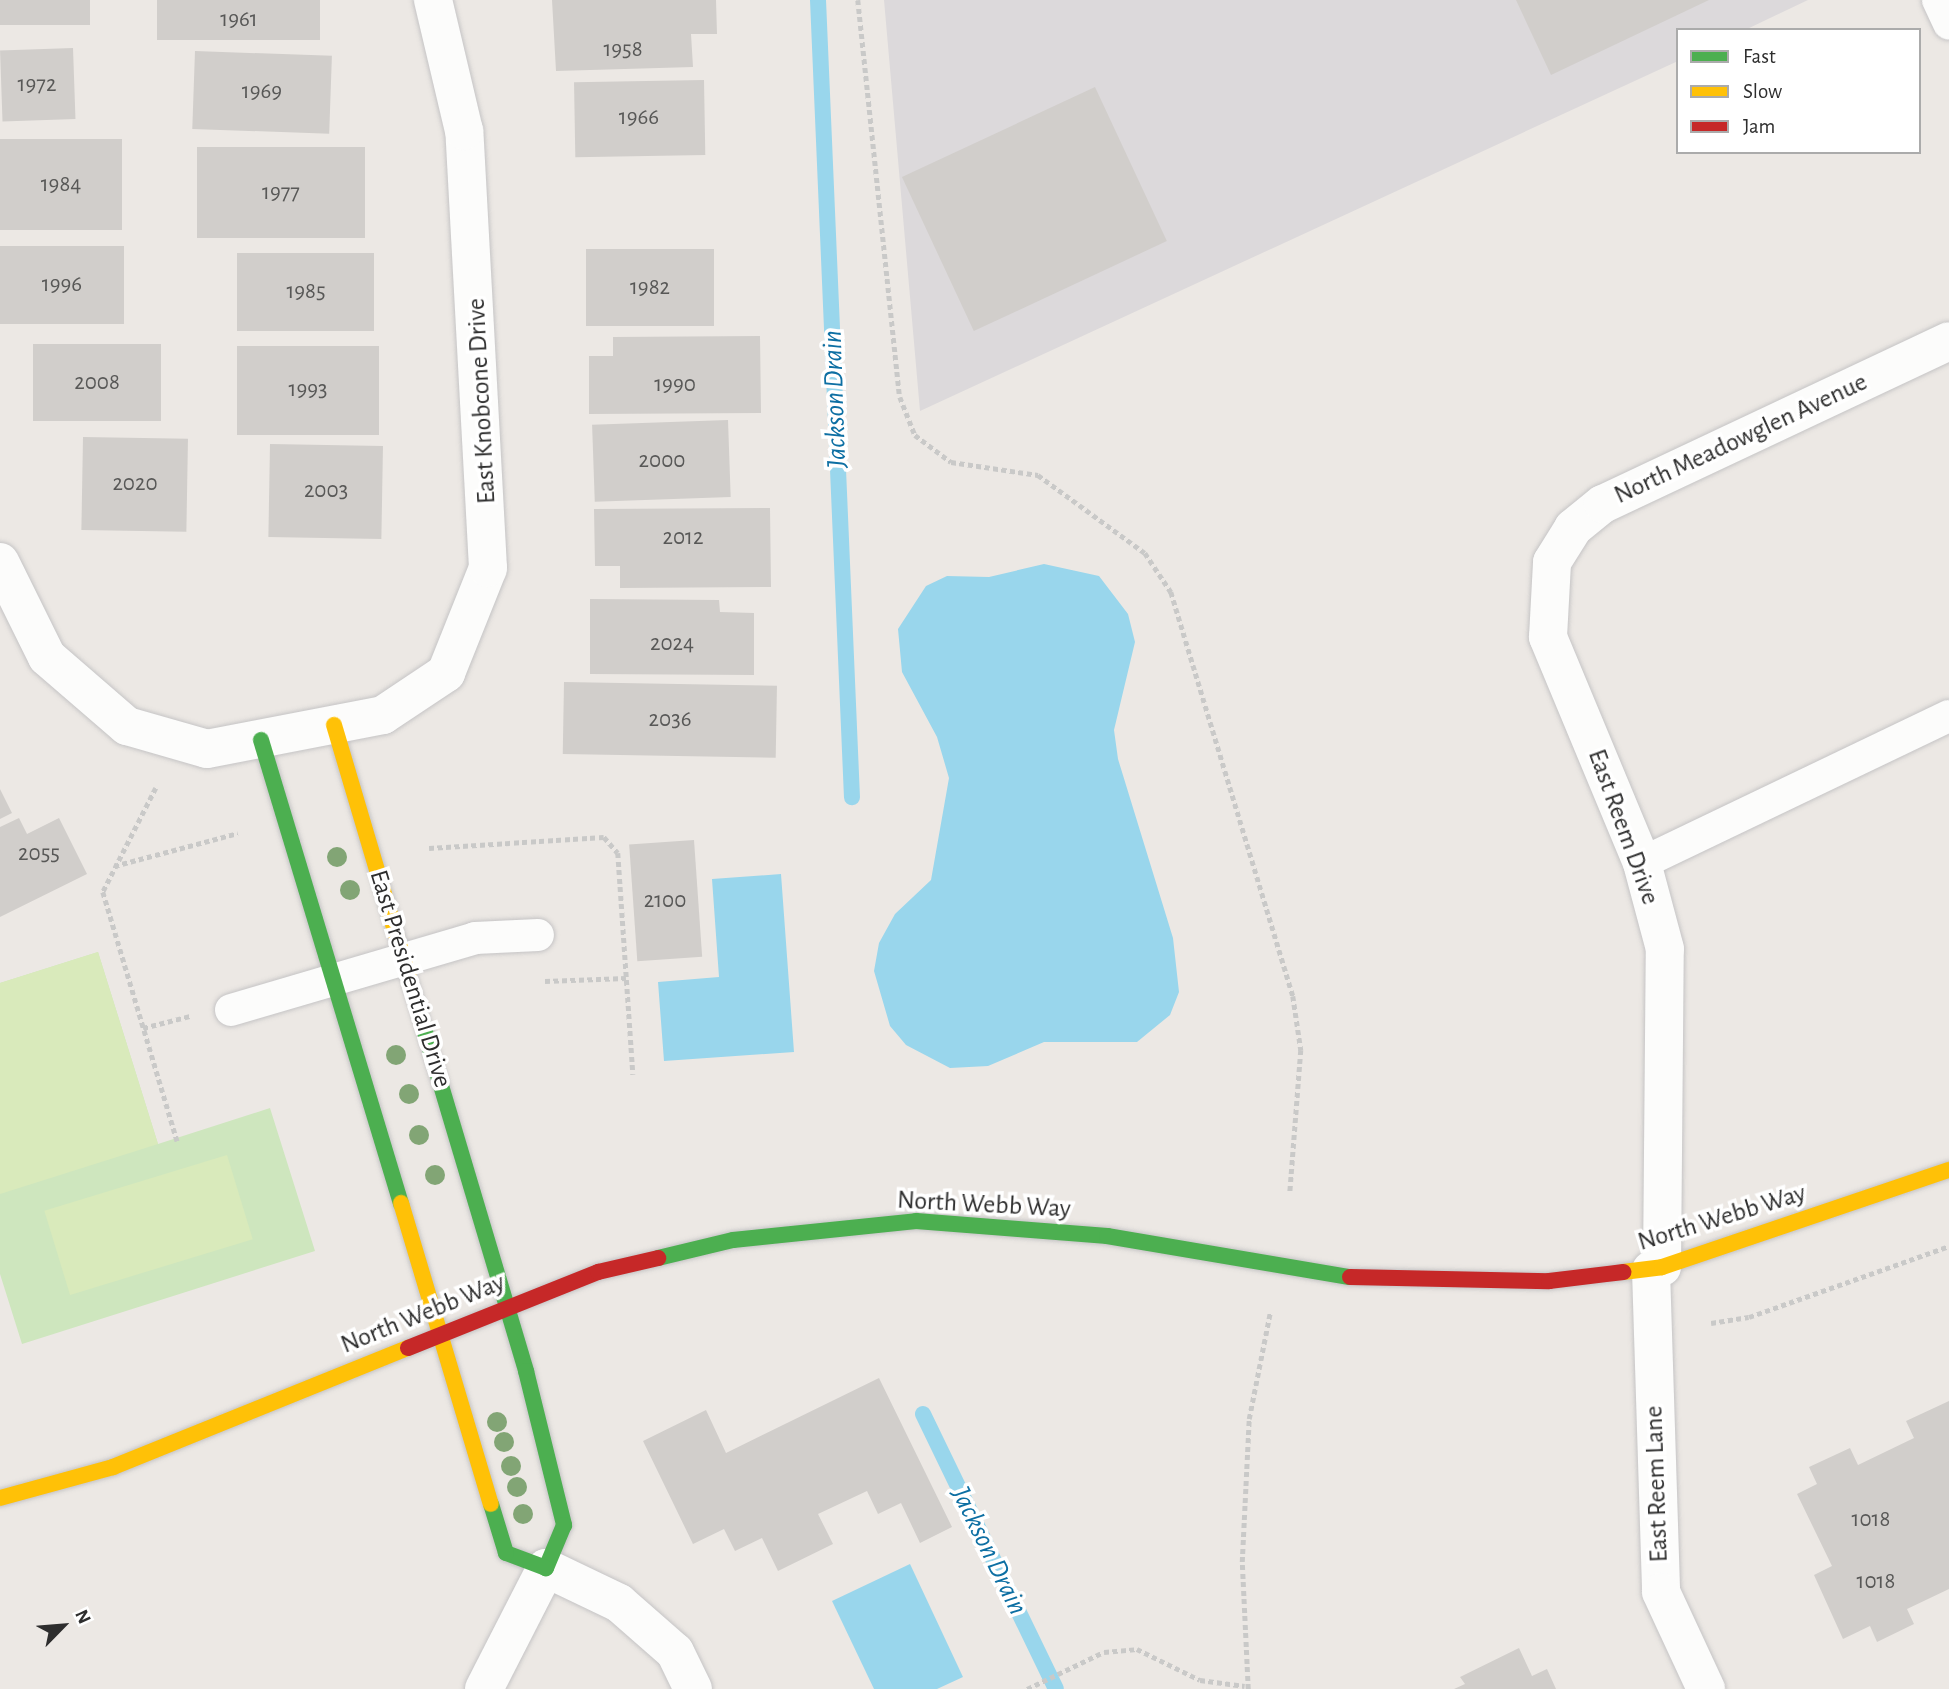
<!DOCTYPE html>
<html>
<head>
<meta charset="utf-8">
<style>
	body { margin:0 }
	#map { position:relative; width:1949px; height:1689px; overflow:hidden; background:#ece8e4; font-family:"Alegreya Sans",sans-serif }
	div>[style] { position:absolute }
	.industrial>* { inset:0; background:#dcd9db }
	.green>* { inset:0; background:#cee6be }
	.pitch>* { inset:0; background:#d9eabb; transform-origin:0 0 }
	.water>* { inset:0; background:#99d6ec }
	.stream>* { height:16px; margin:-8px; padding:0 8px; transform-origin:8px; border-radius:8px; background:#99d6ec }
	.building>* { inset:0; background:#d1cecb; transform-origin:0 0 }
	.path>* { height:4.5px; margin-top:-2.25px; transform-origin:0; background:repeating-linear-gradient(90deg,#c9c9c8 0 5px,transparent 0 8.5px) }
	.roads { filter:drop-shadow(0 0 2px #c5c4c5) drop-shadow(0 0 2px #c5c4c5) }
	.lane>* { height:32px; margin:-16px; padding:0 16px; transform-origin:16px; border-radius:16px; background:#fcfcfb }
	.street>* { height:38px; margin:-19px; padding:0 19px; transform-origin:19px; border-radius:19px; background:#fcfcfb }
	.fast>* { height:16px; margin:-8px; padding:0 8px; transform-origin:8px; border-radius:8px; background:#4caf50 }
	.slow>* { height:16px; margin:-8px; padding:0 8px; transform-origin:8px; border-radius:8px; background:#ffc107 }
	.jam>* { height:16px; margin:-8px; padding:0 8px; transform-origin:8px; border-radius:8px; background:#c62828 }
	.trees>* { width:20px; height:20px; margin:-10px; border-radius:50%; background:#82a575 }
	span { translate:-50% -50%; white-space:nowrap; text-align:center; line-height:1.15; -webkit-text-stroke:7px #fff; paint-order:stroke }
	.number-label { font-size:23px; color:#585857 }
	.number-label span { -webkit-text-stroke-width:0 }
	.street-label { font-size:26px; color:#2e2e2e }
	.water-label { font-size:28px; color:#0d6fa3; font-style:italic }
	.legend { position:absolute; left:1676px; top:28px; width:245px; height:126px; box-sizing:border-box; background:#fff; border:2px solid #ababab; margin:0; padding:9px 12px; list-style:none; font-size:21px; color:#2e2e2e }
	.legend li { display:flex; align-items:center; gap:14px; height:35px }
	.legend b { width:35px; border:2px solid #ababab }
	.north { position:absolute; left:28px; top:1591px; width:70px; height:70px; -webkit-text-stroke:5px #fff; paint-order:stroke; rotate:65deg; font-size:19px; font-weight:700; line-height:28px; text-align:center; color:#2e2e2e }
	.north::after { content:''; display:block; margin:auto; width:24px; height:32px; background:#2e2e2e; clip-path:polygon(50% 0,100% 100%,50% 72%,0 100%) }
</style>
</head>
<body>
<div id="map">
	<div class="industrial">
		<i style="clip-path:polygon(884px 0,1808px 0,1745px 30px,1678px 30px,1678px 61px,920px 411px)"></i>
	</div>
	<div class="green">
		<i style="clip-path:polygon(98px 952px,158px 1144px,270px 1108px,315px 1251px,22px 1344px,0 1274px,0 983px)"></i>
	</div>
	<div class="pitch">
		<i style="clip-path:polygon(98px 952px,158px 1144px,0 1194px,0 983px)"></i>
		<i style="left:227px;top:1155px;width:88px;height:191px;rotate:73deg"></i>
	</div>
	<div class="water">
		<i style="clip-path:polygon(1044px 564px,1099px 576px,1128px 614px,1135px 642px,1114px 730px,1118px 759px,1173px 938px,1179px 992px,1170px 1015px,1137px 1042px,1044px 1042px,988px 1066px,950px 1068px,906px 1045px,890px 1026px,874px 971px,879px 943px,895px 914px,931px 880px,949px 778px,937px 737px,902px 672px,898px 629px,926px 586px,947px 576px,989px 577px)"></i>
		<i style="clip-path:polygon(781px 874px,794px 1052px,664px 1061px,658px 982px,719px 977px,712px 879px)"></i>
		<i style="clip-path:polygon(910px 1564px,963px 1677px,937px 1689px,874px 1689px,832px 1601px)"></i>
	</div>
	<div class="stream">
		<i style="left:818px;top:0;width:798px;rotate:87.56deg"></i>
		<i style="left:923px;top:1414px;width:305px;rotate:64.2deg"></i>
	</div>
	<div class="building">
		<i style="left:0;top:0;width:90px;height:25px"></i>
		<i style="left:157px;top:0;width:163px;height:40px"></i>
		<i style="clip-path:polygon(552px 0,716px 0,717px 34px,691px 34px,693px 67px,556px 71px)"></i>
		<i style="clip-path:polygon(1516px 0,1709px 0,1551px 75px)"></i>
		<i style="left:73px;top:48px;width:71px;height:73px;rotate:88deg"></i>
		<i style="left:195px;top:51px;width:137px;height:78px;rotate:2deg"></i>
		<i style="left:704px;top:80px;width:75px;height:130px;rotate:89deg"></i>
		<i style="left:1095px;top:87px;width:170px;height:213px;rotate:65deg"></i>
		<i style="left:0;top:139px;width:122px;height:91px"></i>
		<i style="left:365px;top:147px;width:91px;height:168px;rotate:90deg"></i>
		<i style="left:0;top:246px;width:124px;height:78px"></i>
		<i style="left:586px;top:249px;width:128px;height:77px"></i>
		<i style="left:237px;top:253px;width:137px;height:78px"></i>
		<i style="clip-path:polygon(760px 336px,761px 413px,589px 414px,589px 356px,613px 356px,613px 337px)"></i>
		<i style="left:33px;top:344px;width:128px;height:77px"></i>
		<i style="left:237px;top:346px;width:142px;height:89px"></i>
		<i style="left:728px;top:420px;width:77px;height:136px;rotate:88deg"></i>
		<i style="left:83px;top:437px;width:105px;height:93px;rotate:1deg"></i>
		<i style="left:270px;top:444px;width:113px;height:93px;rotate:1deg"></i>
		<i style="clip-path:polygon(770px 508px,771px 587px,620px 588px,620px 566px,595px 566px,594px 509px)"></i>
		<i style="clip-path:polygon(590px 599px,719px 600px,720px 612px,754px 613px,754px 675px,590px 674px)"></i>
		<i style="left:564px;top:682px;width:213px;height:72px;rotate:1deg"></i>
		<i style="clip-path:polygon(0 789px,12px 813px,0 819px)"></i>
		<i style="clip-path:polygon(19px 818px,27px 834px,59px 818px,87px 874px,0 917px,0 827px)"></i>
		<i style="left:694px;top:840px;width:117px;height:65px;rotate:86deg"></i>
		<i style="clip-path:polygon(879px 1378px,952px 1527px,920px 1543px,901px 1503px,878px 1514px,867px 1491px,818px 1514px,833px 1544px,778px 1571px,762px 1538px,735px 1551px,724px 1529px,693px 1544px,643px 1441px,706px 1410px,726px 1453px)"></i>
		<i style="clip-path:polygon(1949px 1401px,1949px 1589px,1907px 1609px,1914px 1624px,1877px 1642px,1870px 1626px,1843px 1639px,1814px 1575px,1832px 1566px,1797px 1494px,1817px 1484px,1809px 1467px,1850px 1448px,1858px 1465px,1914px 1438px,1906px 1421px)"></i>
		<i style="clip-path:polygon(1519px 1648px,1532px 1676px,1547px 1669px,1556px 1689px,1454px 1689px,1465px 1684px,1460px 1677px)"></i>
	</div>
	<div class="path">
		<i style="left:858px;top:0;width:399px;rotate:84deg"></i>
		<i style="left:900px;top:397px;width:41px;rotate:68.5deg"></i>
		<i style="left:915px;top:435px;width:45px;rotate:36.9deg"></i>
		<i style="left:951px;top:462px;width:88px;rotate:8.5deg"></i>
		<i style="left:1038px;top:475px;width:132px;rotate:36.1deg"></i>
		<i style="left:1145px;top:553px;width:47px;rotate:56.3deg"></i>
		<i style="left:1171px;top:592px;width:422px;rotate:73.2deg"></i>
		<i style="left:1293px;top:996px;width:55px;rotate:81.6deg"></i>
		<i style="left:1301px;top:1050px;width:143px;rotate:94.4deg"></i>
		<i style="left:156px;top:788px;width:117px;rotate:117deg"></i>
		<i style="left:103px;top:892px;width:260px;rotate:73.4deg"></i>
		<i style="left:429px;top:848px;width:175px;rotate:-3.6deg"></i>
		<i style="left:604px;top:837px;width:21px;rotate:49deg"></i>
		<i style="left:618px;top:853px;width:222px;rotate:86.1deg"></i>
		<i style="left:114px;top:866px;width:128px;rotate:-14.9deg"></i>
		<i style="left:545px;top:981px;width:81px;rotate:-2.1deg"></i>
		<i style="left:143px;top:1028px;width:49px;rotate:-14.3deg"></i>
		<i style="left:1711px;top:1323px;width:38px;rotate:-9deg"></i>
		<i style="left:1749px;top:1317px;width:212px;rotate:-19.5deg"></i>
		<i style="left:1027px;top:1689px;width:85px;rotate:-25.7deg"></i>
		<i style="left:1104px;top:1652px;width:33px;rotate:-5deg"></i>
		<i style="left:1137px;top:1649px;width:70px;rotate:26.2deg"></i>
		<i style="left:1200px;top:1680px;width:45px;rotate:7.6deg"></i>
		<i style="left:1248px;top:1689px;width:127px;rotate:-92.7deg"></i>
		<i style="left:1242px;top:1562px;width:143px;rotate:-87.2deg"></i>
		<i style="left:1249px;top:1419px;width:108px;rotate:-78.8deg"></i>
	</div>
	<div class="roads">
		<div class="lane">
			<i style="left:1938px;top:0;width:26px;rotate:65deg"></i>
			<i style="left:1642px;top:863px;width:340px;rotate:-25.6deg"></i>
			<i style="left:231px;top:1010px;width:254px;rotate:-16.4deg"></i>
			<i style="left:475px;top:938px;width:63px;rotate:-2.7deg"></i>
		</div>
		<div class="street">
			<i style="left:0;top:562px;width:106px;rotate:63.7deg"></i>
			<i style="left:47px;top:657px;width:106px;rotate:40.8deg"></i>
			<i style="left:127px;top:726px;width:83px;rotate:16deg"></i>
			<i style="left:207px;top:749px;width:179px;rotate:-10.9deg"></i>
			<i style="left:383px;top:715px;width:76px;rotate:-33.7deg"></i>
			<i style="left:446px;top:673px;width:113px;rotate:-68.2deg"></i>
			<i style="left:488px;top:568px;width:438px;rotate:-93.1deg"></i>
			<i style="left:464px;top:131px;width:135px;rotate:-103.3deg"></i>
			<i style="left:1662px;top:1267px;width:318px;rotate:-89.5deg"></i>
			<i style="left:1665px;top:949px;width:89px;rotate:-105deg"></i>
			<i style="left:1642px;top:863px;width:245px;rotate:-112.6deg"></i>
			<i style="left:1548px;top:637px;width:75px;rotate:-86.9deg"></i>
			<i style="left:1552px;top:562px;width:40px;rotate:-58deg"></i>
			<i style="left:1573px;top:528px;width:38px;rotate:-39deg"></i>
			<i style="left:1603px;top:504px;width:382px;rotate:-25.2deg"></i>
			<i style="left:1651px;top:1270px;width:322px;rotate:88.2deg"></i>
			<i style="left:1661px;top:1592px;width:107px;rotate:65.1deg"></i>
			<i style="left:484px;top:1689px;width:136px;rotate:-62.9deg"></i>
			<i style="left:546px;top:1568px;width:81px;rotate:25.6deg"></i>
			<i style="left:619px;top:1603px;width:74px;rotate:41.2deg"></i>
			<i style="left:675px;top:1652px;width:41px;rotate:64.1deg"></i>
		</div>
		<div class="fast">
			<i style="left:261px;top:740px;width:484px;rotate:73.2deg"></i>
			<i style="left:414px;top:995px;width:392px;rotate:73.4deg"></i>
			<i style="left:526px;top:1371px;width:159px;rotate:76.1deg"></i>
			<i style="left:564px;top:1525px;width:47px;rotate:112.7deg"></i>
			<i style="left:546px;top:1568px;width:43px;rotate:-159.4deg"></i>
			<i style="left:506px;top:1553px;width:51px;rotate:-107deg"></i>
			<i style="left:658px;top:1258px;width:77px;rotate:-13.5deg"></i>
			<i style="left:733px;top:1240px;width:184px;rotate:-5.9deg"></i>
			<i style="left:916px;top:1221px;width:192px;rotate:4.5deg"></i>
			<i style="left:1107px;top:1236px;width:246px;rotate:9.6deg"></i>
		</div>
		<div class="slow">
			<i style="left:334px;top:725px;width:282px;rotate:73.5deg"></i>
			<i style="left:401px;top:1203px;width:314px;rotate:73.4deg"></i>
			<i style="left:1623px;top:1272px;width:39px;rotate:-7deg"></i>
			<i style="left:1662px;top:1267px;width:303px;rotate:-18.7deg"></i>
			<i style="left:0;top:1498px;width:117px;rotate:-15.3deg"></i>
			<i style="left:113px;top:1467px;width:318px;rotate:-22deg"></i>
		</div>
		<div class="jam">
			<i style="left:1350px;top:1277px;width:199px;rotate:1.2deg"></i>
			<i style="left:1549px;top:1281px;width:75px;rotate:-6.9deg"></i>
			<i style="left:408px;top:1348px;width:205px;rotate:-21.8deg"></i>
			<i style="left:598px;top:1272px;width:62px;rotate:-13.1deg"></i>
		</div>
	</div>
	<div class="trees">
		<i style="left:337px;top:857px"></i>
		<i style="left:350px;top:890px"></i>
		<i style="left:396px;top:1055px"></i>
		<i style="left:409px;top:1094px"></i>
		<i style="left:419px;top:1135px"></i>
		<i style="left:435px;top:1175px"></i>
		<i style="left:497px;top:1422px"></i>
		<i style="left:504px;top:1442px"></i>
		<i style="left:511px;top:1466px"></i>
		<i style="left:517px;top:1487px"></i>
		<i style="left:523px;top:1514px"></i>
	</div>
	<div class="number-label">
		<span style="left:239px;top:20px">1961</span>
		<span style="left:623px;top:50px">1958</span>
		<span style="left:37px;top:85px">1972</span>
		<span style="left:262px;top:92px">1969</span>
		<span style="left:639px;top:118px">1966</span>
		<span style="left:61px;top:185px">1984</span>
		<span style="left:281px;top:193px">1977</span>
		<span style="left:62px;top:285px">1996</span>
		<span style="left:650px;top:288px">1982</span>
		<span style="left:306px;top:292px">1985</span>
		<span style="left:97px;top:383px">2008</span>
		<span style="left:675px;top:385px">1990</span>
		<span style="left:308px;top:390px">1993</span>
		<span style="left:662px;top:461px">2000</span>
		<span style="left:135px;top:484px">2020</span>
		<span style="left:326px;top:491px">2003</span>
		<span style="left:683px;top:538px">2012</span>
		<span style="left:672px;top:644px">2024</span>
		<span style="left:670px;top:720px">2036</span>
		<span style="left:39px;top:854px">2055</span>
		<span style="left:665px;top:901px">2100</span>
		<span style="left:1871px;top:1520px">1018</span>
		<span style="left:1876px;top:1582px">1018</span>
	</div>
	<div class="street-label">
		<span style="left:482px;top:401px;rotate:-93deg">East Knobcone Drive</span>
		<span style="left:1741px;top:439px;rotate:-25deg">North Meadowglen Avenue</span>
		<span style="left:1623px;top:827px;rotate:70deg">East Reem Drive</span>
		<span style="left:410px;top:979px;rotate:73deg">East Presidential Drive</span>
		<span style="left:984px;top:1205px;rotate:3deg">North Webb Way</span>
		<span style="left:1722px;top:1218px;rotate:-17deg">North Webb Way</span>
		<span style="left:423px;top:1314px;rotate:-22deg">North Webb Way</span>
		<span style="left:1657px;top:1484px;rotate:-92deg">East Reem Lane</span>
	</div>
	<div class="water-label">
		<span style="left:835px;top:399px;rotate:-92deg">Jackson Drain</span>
		<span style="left:989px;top:1551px;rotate:64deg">Jackson Drain</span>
	</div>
	<ul class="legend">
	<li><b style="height:9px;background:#4caf50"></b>Fast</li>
	<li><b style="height:9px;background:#ffc107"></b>Slow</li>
	<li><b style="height:9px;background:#c62828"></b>Jam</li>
	</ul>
	<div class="north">N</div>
</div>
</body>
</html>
